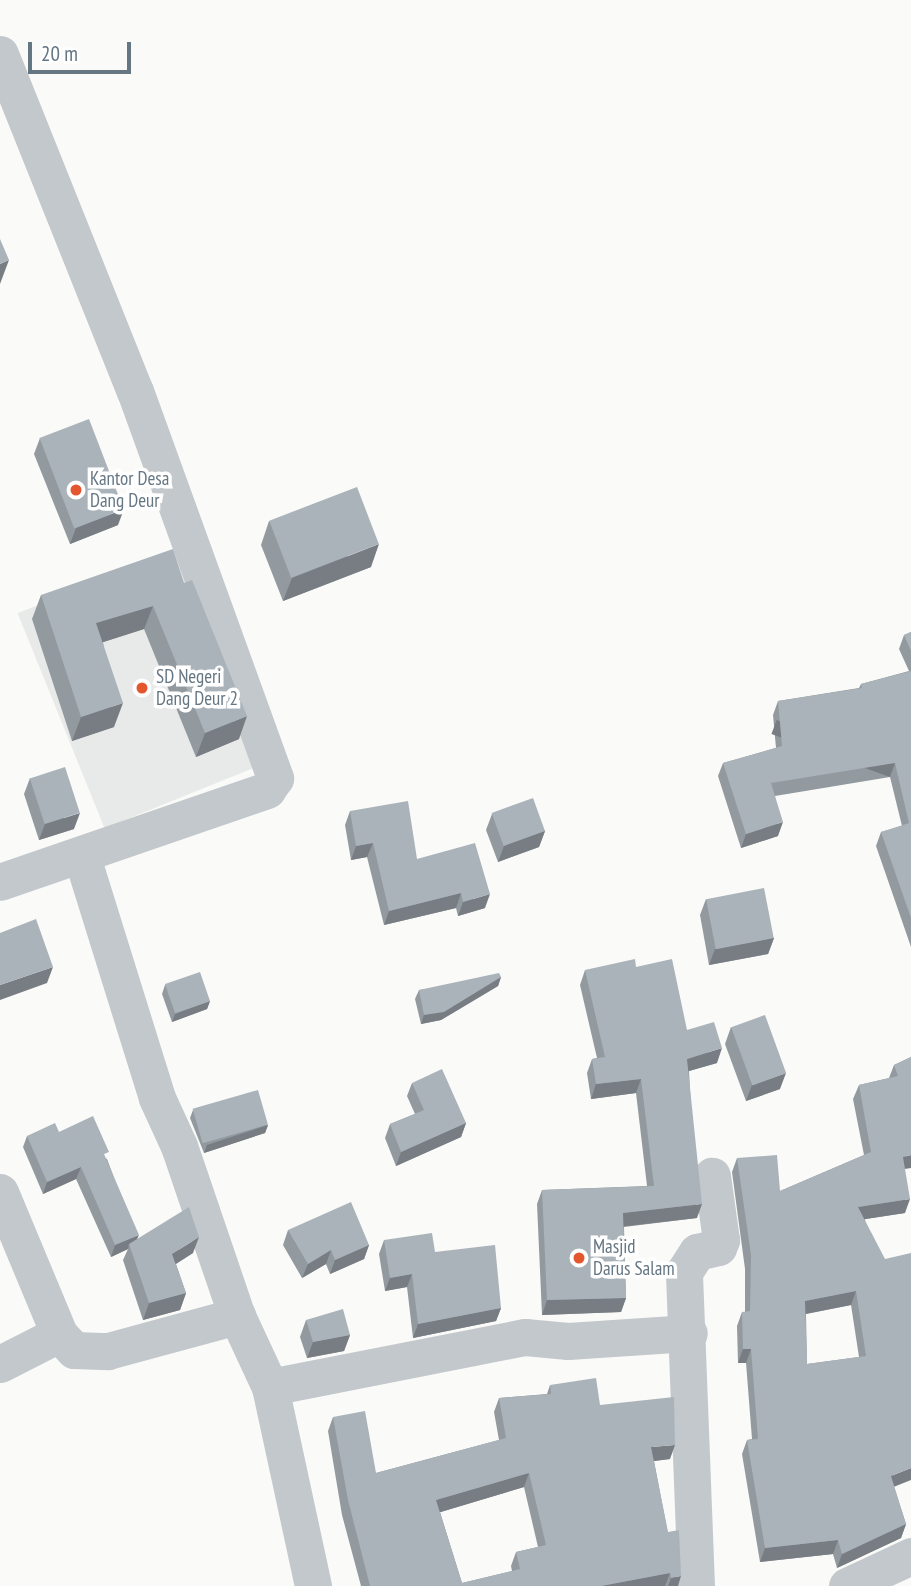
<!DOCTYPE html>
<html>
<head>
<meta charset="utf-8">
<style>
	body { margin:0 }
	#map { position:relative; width:911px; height:1586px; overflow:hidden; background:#fafaf8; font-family:"PT Sans Narrow",sans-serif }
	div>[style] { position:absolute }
	.built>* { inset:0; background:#e8e9e9; transform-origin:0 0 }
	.minor>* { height:37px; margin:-18.5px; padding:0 18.5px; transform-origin:18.5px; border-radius:18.5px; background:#c3c8cc }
	.wall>* { inset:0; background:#929a9f }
	.shaded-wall>* { inset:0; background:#777d82; transform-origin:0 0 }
	.building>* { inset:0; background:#aab3b9; transform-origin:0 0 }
	.dots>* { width:19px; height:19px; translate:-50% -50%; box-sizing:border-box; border:4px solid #fff; border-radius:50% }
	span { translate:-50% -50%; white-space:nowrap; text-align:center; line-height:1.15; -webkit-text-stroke:7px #fff; paint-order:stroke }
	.poi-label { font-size:19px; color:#657683 }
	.left { translate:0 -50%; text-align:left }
	.scale { position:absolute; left:28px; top:42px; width:103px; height:32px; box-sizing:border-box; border:4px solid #657683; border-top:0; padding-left:9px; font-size:21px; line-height:24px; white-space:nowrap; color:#657683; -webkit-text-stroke:5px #fff; paint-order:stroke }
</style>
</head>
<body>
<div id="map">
	<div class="built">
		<i style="left:179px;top:548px;width:232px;height:174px;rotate:68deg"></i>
	</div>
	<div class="minor">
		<i style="left:0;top:54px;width:363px;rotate:68.2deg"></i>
		<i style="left:135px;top:391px;width:412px;rotate:70.1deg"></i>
		<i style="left:275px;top:778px;width:14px;rotate:124deg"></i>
		<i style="left:267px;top:790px;width:282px;rotate:161deg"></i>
		<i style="left:82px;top:857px;width:252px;rotate:72.7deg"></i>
		<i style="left:157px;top:1098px;width:53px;rotate:65.4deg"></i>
		<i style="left:179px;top:1146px;width:180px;rotate:71.2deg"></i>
		<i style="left:237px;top:1316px;width:78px;rotate:65.1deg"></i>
		<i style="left:270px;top:1387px;width:204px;rotate:77.8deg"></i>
		<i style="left:0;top:1192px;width:154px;rotate:67.4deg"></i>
		<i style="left:59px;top:1334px;width:22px;rotate:47deg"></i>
		<i style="left:74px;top:1350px;width:34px;rotate:2deg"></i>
		<i style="left:108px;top:1351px;width:134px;rotate:-15.2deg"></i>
		<i style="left:0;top:1364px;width:66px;rotate:-27deg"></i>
		<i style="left:270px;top:1387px;width:260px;rotate:-11.1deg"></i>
		<i style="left:525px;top:1337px;width:43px;rotate:5.3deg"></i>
		<i style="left:568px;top:1341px;width:121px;rotate:-3.8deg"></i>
		<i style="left:696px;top:1586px;width:314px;rotate:-92.2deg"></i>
		<i style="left:684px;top:1272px;width:24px;rotate:-57deg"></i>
		<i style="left:697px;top:1252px;width:22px;rotate:-13deg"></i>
		<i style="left:718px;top:1247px;width:8px;rotate:-67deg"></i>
		<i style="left:721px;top:1240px;width:65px;rotate:-98deg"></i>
		<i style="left:847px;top:1586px;width:71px;rotate:-25.1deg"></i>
	</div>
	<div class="wall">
		<i style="clip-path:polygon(40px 438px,118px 525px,70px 544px,34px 454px)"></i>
		<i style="clip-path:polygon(269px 521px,371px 567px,283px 601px,261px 545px)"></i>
		<i style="clip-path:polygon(184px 583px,239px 739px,196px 757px,144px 629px,103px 642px,114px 727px,72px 741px,32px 619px,41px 595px)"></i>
		<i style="clip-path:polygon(911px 632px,911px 947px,876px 846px,881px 832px,902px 826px,890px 777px,775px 796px,778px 836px,741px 848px,718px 776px,723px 763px,776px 748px,773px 715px,778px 701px,859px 688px,861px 684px,909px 671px,899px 649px,904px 635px)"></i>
		<i style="clip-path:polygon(30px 778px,74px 829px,39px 840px,24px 794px)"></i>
		<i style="clip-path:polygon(350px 811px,417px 859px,485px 908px,458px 916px,456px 908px,384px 925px,367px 857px,351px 860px,345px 825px)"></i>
		<i style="clip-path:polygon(492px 814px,545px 831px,539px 847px,498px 862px,486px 830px)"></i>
		<i style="clip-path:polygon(706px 899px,774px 938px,768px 954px,709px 965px,700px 915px)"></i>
		<i style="clip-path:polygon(636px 967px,687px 1030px,717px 1063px,689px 1071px,697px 1218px,624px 1227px,626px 1298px,621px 1312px,542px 1315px,537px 1204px,542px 1190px,647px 1186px,636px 1093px,591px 1099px,587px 1073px,592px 1059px,597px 1058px,580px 985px,585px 970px)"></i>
		<i style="clip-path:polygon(501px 977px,498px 986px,441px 1020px,421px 1024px,415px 999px,419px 990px)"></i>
		<i style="clip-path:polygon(165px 985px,210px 1001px,207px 1009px,172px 1022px,162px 994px)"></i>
		<i style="clip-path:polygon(731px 1027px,780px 1089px,746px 1101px,725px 1044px)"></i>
		<i style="clip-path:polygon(evenodd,911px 1057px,905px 1169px,905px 1213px,865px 1219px,894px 1487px,906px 1524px,901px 1538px,837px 1568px,833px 1554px,760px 1562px,742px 1454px,747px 1440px,752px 1439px,746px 1363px,738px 1363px,737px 1326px,742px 1312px,745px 1312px,745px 1269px,732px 1172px,737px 1158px,780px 1191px,864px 1155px,853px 1099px,859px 1085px,889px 1078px,894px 1065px,911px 1057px,851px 1305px,859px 1357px,807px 1364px,806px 1314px,851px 1305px)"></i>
		<i style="clip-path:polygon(412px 1083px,466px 1123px,461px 1137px,396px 1166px,385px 1138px,390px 1124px,415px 1114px,407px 1096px)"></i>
		<i style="clip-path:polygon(193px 1110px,268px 1125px,265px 1133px,204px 1153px,190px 1118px)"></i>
		<i style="clip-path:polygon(59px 1132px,107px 1159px,137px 1239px,193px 1253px,176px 1264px,186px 1293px,180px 1310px,143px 1320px,123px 1260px,128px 1249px,111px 1257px,76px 1179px,43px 1194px,23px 1147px,27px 1136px)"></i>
		<i style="clip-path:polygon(288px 1230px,369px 1245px,364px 1259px,330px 1274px,326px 1264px,302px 1278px,283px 1245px)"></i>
		<i style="clip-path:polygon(384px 1240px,435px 1252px,501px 1308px,496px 1321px,413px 1338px,407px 1287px,385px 1291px,379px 1254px)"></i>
		<i style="clip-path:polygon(306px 1320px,350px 1335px,344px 1351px,307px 1358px,300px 1337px)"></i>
		<i style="clip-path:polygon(evenodd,550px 1385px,600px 1405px,670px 1459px,654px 1461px,678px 1586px,361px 1586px,342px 1515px,328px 1431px,333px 1417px,376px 1473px,499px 1440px,494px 1412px,499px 1398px,547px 1394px,550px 1385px,524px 1487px,538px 1547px,516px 1552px,511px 1566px,512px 1571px,462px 1583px,440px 1512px,524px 1487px)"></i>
	</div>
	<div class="shaded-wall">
		<i style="clip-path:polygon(9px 260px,0 284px,0 264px)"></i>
		<i style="clip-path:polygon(124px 509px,118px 525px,70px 544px,76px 528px)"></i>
		<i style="clip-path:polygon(379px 544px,371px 567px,283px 601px,292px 578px)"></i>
		<i style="clip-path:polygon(153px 606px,144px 629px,88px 647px,96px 623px)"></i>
		<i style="clip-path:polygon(123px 703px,114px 727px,72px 741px,81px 717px)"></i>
		<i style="clip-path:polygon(247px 716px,239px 739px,196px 757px,205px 733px)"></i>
		<i style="left:895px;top:763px;width:15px;height:126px;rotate:110deg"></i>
		<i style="clip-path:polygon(80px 813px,74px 829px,39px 840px,45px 824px)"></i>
		<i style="clip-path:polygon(783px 822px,778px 836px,741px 848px,746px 834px)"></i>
		<i style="clip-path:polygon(545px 831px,539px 847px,498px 862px,504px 846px)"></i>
		<i style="clip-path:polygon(373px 843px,367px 857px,351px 860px,356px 846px)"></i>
		<i style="clip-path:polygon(461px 893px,456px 908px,384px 925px,389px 911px)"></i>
		<i style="clip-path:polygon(490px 894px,485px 908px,458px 916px,463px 902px)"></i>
		<i style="clip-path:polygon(774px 938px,768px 954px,709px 965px,715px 949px)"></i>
		<i style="clip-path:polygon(53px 967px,47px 983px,0 1000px,0 985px)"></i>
		<i style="clip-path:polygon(501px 977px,498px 986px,441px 1020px,421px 1024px,424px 1015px)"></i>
		<i style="clip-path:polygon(210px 1001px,207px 1009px,172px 1022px,175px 1014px)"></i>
		<i style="clip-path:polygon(722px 1048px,717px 1063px,682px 1073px,687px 1059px)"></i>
		<i style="clip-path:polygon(786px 1073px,780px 1089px,746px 1101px,752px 1085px)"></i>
		<i style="clip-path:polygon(641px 1079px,636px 1093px,591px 1099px,596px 1084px)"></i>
		<i style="clip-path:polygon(466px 1123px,461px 1137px,396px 1166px,401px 1152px)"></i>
		<i style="clip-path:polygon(268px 1125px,265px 1133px,204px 1153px,207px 1145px)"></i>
		<i style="clip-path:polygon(911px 1155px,911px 1168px,898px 1170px,903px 1157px)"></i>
		<i style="clip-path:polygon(81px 1167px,76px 1179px,43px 1194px,47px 1182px)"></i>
		<i style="clip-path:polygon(910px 1199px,905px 1213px,853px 1221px,858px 1207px)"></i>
		<i style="clip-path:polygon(702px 1204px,697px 1218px,618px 1227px,623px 1213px)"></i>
		<i style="clip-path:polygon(139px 1235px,134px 1246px,129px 1244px,128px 1249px,111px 1257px,115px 1245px)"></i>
		<i style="clip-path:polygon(199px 1237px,193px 1253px,166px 1270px,172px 1254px)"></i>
		<i style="clip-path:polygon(369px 1245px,364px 1259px,330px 1274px,335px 1260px)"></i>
		<i style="clip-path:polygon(331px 1250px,326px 1264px,302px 1278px,308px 1264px)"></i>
		<i style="clip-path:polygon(412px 1274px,407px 1287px,385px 1291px,390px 1278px)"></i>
		<i style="clip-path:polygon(856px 1291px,851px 1305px,800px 1315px,805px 1301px)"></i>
		<i style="clip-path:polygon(186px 1293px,180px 1310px,143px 1320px,149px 1303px)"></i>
		<i style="clip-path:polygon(626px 1298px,621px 1312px,542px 1315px,547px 1300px)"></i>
		<i style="clip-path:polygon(501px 1308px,496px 1321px,413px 1338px,418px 1324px)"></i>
		<i style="clip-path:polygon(350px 1335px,344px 1351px,307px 1358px,313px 1342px)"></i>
		<i style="clip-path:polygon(743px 1349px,751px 1349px,746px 1363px,738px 1363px)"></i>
		<i style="clip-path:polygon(675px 1445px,670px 1459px,646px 1462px,651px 1447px)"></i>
		<i style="clip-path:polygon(911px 1468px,911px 1480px,886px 1490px,891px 1476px)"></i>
		<i style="clip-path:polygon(529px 1473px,524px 1487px,431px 1515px,436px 1500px)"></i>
		<i style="clip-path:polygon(906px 1524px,901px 1538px,837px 1568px,842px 1554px)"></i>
		<i style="clip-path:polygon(838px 1540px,833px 1554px,760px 1562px,765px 1548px)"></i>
		<i style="clip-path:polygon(670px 1573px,665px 1586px,601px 1586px)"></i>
		<i style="clip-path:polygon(681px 1576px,678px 1586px,668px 1586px,671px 1578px)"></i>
	</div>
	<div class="building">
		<i style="clip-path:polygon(0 239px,9px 260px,0 264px)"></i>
		<i style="left:89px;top:419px;width:97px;height:53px;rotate:69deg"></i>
		<i style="left:357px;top:487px;width:61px;height:94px;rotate:69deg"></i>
		<i style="clip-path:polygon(173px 549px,184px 583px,192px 580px,247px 716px,205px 733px,153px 606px,96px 623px,123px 703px,81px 717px,41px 595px)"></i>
		<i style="clip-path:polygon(911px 632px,911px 651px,904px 635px)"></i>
		<i style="clip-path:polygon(911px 671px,911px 918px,881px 832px,909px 823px,895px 763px,771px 783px,783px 822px,746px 834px,723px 763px,782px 746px,778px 701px,862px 688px,861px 684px)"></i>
		<i style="left:65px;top:767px;width:48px;height:37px;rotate:72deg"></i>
		<i style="left:533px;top:798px;width:35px;height:44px;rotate:70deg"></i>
		<i style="clip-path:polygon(408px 801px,417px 859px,475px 843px,490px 894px,463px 902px,461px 893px,389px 911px,373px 843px,356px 846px,350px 811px)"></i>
		<i style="left:764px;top:888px;width:51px;height:59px;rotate:79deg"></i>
		<i style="clip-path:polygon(36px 919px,53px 967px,0 985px,0 933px)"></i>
		<i style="clip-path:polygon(635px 959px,636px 967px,672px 959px,687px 1030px,714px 1022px,722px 1048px,687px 1059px,702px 1204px,623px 1213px,626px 1298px,547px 1300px,542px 1190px,654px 1186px,641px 1079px,596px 1084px,592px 1059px,605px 1057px,585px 970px)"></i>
		<i style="left:200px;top:972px;width:31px;height:37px;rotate:71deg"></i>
		<i style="clip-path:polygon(499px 973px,501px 977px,444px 1012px,424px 1015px,419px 990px)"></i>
		<i style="left:765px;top:1015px;width:62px;height:36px;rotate:70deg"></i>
		<i style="clip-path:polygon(evenodd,911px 1057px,911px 1155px,903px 1157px,910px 1199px,858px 1207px,885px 1259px,911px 1253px,911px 1468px,891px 1476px,906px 1524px,842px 1554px,838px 1540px,765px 1548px,747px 1440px,758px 1439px,751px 1349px,743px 1349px,742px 1312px,750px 1311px,751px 1255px,737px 1158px,777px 1155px,780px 1191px,871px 1152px,859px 1085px,898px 1076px,894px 1065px,911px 1057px,856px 1291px,866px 1356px,807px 1364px,805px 1301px,856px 1291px)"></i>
		<i style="clip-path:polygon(442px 1069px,466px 1123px,401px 1152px,390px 1124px,424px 1110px,412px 1083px)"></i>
		<i style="left:258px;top:1090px;width:36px;height:68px;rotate:74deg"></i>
		<i style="clip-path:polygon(93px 1116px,109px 1152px,104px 1154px,139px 1235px,115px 1245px,81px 1167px,47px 1182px,27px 1136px,55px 1123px,59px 1132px)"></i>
		<i style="clip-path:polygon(351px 1202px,369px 1245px,335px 1260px,331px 1250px,308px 1264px,288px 1230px)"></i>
		<i style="clip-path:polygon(189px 1207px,199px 1237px,172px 1254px,186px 1293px,149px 1303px,129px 1244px)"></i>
		<i style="clip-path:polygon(432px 1233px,435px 1252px,495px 1245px,501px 1308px,418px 1324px,412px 1274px,390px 1278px,384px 1240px)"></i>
		<i style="clip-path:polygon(343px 1309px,350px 1335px,313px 1342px,306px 1320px)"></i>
		<i style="clip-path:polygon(evenodd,596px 1378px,600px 1405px,674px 1397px,675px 1445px,651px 1447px,668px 1532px,679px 1530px,681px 1576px,671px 1578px,670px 1573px,601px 1586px,370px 1586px,348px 1500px,333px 1417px,365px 1411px,376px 1473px,506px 1438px,499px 1398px,551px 1394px,550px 1385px,596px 1378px,529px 1473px,546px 1545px,516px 1552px,520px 1569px,462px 1583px,436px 1500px,529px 1473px)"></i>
	</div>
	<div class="dots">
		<i style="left:76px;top:490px;background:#e4572e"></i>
		<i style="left:142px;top:688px;background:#e4572e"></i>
		<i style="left:579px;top:1258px;background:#e4572e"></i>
	</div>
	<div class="poi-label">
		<span class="left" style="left:90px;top:490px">Kantor Desa<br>Dang Deur</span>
		<span class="left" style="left:156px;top:688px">SD Negeri<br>Dang Deur 2</span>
		<span class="left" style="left:593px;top:1258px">Masjid<br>Darus Salam</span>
	</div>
	<div class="scale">20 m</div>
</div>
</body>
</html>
